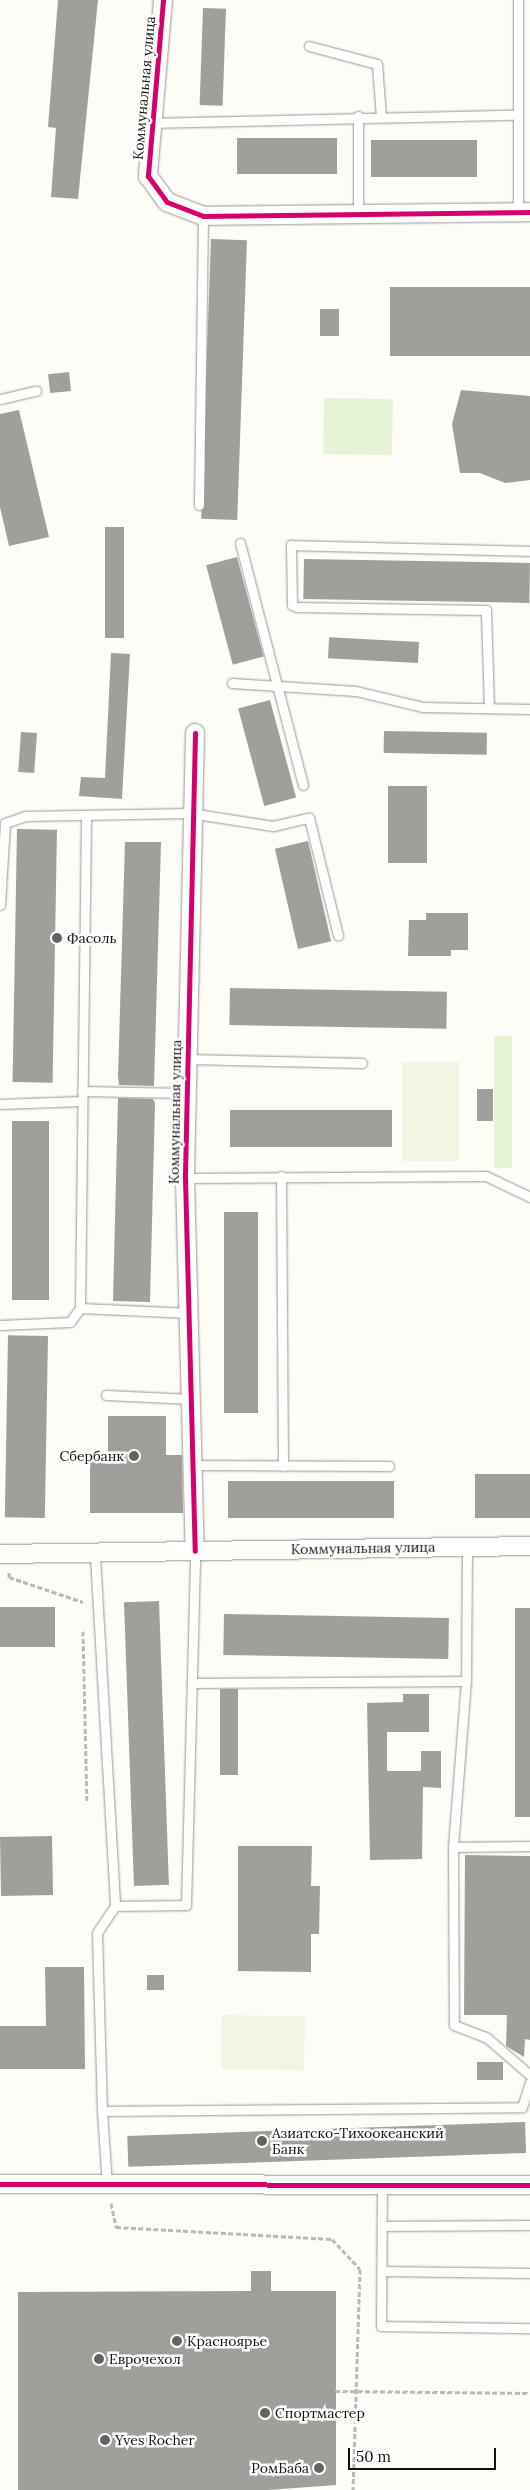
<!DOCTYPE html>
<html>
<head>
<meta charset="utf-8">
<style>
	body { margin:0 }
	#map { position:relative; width:530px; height:2490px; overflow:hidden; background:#fdfcf7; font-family:Lora,serif }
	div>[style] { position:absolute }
	.green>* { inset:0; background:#e7f3d7; transform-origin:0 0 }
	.pitch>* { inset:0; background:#f0f6e1; transform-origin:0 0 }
	.building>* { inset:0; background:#a19f9c; transform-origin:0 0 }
	.path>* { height:3px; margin-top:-1.5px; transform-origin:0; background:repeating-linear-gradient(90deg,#b9b9b8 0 5px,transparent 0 7.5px) }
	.roads { filter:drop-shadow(0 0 1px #979795) drop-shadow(0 0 1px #979795) }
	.service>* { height:9px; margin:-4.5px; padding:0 4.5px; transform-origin:4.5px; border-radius:4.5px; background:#fffffe }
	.minor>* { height:18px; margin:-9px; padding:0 9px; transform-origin:9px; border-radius:9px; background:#fffffe }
	.cycleway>* { height:5px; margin:-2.5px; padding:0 2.5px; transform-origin:2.5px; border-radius:2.5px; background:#d6006c }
	.dots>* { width:14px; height:14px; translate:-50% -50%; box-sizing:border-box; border:2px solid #fff; border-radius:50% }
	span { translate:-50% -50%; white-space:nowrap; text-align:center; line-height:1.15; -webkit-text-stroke:5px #fff; paint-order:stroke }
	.street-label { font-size:14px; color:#111 }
	.poi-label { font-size:14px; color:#111 }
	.left { translate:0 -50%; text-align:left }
	.right { translate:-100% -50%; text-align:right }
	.scale { position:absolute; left:348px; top:2448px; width:148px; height:22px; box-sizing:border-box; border:2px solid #111; border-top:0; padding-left:6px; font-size:15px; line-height:18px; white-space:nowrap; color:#111; -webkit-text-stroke:4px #fff; paint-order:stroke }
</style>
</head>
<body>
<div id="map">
	<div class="green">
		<i style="left:324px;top:398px;width:69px;height:56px;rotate:1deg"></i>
		<i style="left:494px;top:1036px;width:18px;height:132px"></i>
	</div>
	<div class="pitch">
		<i style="left:402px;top:1062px;width:57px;height:99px"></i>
		<i style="left:222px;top:2015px;width:83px;height:54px;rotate:1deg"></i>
	</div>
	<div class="building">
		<i style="clip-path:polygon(58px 0,98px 0,78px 199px,51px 197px,56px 128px,48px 127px)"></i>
		<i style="left:203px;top:8px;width:23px;height:97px;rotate:2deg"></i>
		<i style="left:337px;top:138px;width:36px;height:100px;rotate:90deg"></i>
		<i style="left:477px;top:140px;width:37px;height:106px;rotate:90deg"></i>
		<i style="left:211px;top:239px;width:36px;height:280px;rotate:2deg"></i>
		<i style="left:530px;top:287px;width:69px;height:140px;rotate:90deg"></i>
		<i style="left:320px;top:309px;width:19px;height:27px"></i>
		<i style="left:69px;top:372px;width:19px;height:21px;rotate:84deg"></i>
		<i style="clip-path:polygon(461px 390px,530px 396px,530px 480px,505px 483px,480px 473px,460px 473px,452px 424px)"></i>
		<i style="clip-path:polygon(19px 410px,49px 537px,9px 546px,0 507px,0 414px)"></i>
		<i style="left:105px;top:527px;width:19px;height:111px"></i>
		<i style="left:237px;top:557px;width:103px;height:32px;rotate:75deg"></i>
		<i style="left:304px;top:559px;width:226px;height:40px;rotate:1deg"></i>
		<i style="left:419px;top:642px;width:21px;height:90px;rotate:93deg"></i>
		<i style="clip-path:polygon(111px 653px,130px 654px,122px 799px,79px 796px,81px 777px,105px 778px)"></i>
		<i style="left:270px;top:700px;width:101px;height:33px;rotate:75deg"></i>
		<i style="left:384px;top:731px;width:103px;height:22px;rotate:1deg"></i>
		<i style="left:21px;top:732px;width:16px;height:40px;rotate:4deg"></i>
		<i style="left:388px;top:786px;width:39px;height:77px"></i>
		<i style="left:17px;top:829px;width:40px;height:253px;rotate:1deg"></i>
		<i style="left:308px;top:841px;width:103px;height:34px;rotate:77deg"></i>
		<i style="clip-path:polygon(125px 842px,161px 842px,154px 1086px,119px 1085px,118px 1076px)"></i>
		<i style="clip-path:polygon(426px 913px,468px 913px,468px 950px,451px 950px,451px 956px,408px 956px,409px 920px,426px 920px)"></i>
		<i style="left:230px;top:988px;width:217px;height:37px;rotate:1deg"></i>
		<i style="left:477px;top:1089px;width:16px;height:32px"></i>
		<i style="clip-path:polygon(118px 1098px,153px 1099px,155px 1103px,150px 1302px,113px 1301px)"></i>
		<i style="left:230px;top:1110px;width:162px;height:37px"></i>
		<i style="left:12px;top:1121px;width:37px;height:179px"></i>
		<i style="left:224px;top:1212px;width:34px;height:201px"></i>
		<i style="left:48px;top:1336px;width:182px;height:40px;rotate:91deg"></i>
		<i style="clip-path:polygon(108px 1416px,166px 1416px,166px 1455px,182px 1455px,183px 1513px,90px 1513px,90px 1455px,108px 1455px)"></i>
		<i style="left:475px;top:1474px;width:55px;height:44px"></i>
		<i style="left:394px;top:1481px;width:37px;height:166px;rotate:90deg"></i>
		<i style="left:159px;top:1601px;width:284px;height:35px;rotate:88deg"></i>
		<i style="left:0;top:1607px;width:55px;height:40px"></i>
		<i style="left:515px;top:1608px;width:15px;height:209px"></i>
		<i style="left:224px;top:1614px;width:225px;height:41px;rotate:1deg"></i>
		<i style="left:220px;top:1689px;width:18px;height:86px"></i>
		<i style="clip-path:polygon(403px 1694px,429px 1694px,429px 1732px,387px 1732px,387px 1771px,421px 1771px,421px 1751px,441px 1751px,441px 1788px,423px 1787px,422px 1859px,370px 1860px,367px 1703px,403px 1702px)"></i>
		<i style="left:52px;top:1836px;width:59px;height:52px;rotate:89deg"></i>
		<i style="clip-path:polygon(238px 1846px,312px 1846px,311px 1886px,320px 1886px,319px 1934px,311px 1934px,311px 1972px,238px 1971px)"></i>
		<i style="clip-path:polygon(465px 1855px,530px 1856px,530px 2040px,525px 2039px,524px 2057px,506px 2046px,507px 2015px,464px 2015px)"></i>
		<i style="clip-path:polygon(45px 1967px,84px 1967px,85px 2069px,0 2069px,0 2026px,46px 2026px)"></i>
		<i style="left:147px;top:1975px;width:17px;height:15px"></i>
		<i style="left:477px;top:2062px;width:26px;height:18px"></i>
		<i style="left:525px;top:2122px;width:31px;height:398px;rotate:88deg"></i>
		<i style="clip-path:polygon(251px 2271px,271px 2271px,271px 2291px,336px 2291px,336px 2485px,268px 2490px,18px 2490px,18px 2292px,251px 2291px)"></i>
	</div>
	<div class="path">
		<i style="left:9px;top:1572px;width:5px;rotate:90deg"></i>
		<i style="left:9px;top:1577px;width:78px;rotate:18.7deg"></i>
		<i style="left:83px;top:1631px;width:172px;rotate:88.7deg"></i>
		<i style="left:111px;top:2203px;width:25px;rotate:78deg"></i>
		<i style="left:116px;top:2227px;width:216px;rotate:3.2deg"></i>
		<i style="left:332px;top:2239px;width:41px;rotate:47deg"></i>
		<i style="left:360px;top:2269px;width:221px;rotate:91.8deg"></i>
		<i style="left:335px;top:2391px;width:195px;rotate:0.6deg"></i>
	</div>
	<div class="roads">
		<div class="service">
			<i style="left:518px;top:0;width:212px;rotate:90deg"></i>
			<i style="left:309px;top:46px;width:70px;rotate:14.8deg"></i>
			<i style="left:377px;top:64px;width:53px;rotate:85.7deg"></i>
			<i style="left:358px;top:116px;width:96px;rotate:90deg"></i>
			<i style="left:153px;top:123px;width:365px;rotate:-1.3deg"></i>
			<i style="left:0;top:399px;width:37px;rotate:-13deg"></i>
			<i style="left:199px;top:505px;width:289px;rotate:-89.2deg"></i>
			<i style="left:240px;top:543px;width:250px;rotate:75.4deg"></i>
			<i style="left:232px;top:683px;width:124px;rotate:3.7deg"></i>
			<i style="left:356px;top:691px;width:68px;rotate:13.6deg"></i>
			<i style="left:422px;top:707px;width:108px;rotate:1.1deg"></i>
			<i style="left:489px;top:708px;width:98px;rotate:-91.8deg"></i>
			<i style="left:486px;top:610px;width:189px;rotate:-179.1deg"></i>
			<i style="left:297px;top:607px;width:5px;rotate:-158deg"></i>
			<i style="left:292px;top:605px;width:60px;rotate:-91deg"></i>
			<i style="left:291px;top:545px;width:239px;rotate:1.4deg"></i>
			<i style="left:0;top:905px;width:82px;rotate:-86.5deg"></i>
			<i style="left:5px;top:823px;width:21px;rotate:-19deg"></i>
			<i style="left:25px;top:816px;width:165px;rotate:-1deg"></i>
			<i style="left:190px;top:813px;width:84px;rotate:8.9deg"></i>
			<i style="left:273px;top:826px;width:37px;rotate:-13deg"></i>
			<i style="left:309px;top:818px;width:121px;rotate:76.1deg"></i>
			<i style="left:187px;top:1059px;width:175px;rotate:1.3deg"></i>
			<i style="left:82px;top:1091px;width:104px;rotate:1.1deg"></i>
			<i style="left:0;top:1104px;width:82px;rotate:-2.1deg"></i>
			<i style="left:281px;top:1176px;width:290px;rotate:89.6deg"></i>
			<i style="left:185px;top:1178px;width:301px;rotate:-0.4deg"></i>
			<i style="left:486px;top:1176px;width:49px;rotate:25.5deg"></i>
			<i style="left:80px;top:1308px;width:492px;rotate:-89.3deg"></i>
			<i style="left:0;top:1325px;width:70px;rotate:-2.5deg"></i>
			<i style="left:70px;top:1322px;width:17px;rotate:-54deg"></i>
			<i style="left:80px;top:1308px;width:110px;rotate:2.6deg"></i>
			<i style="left:106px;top:1395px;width:86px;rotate:2.7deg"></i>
			<i style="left:194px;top:1465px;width:195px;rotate:0.3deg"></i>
			<i style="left:467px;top:1546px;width:135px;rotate:90.4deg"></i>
			<i style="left:466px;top:1681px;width:167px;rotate:94.5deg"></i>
			<i style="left:453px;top:1847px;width:178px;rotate:89.7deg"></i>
			<i style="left:454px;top:2025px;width:34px;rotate:21deg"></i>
			<i style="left:486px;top:2037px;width:58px;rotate:40.8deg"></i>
			<i style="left:95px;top:1556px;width:351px;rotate:86.7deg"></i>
			<i style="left:115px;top:1906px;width:32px;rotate:124deg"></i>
			<i style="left:97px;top:1933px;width:178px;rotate:88.4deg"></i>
			<i style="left:195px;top:1683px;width:271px;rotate:-0.4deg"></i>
			<i style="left:453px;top:1847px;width:77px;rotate:-0.7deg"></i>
			<i style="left:115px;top:1906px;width:71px;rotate:-0.8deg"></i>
			<i style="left:186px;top:1905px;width:354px;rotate:-88.5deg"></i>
			<i style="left:107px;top:2186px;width:75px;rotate:-93.8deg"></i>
			<i style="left:102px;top:2111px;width:420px;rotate:-0.5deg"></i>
			<i style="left:522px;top:2107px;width:26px;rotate:-72deg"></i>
			<i style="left:382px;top:2186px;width:140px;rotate:90.4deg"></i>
			<i style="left:381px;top:2326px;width:149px;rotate:0.8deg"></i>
			<i style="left:382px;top:2226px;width:148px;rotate:-0.4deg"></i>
			<i style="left:382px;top:2271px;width:148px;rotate:0.8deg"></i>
		</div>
		<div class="minor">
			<i style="left:163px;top:0;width:177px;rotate:94.9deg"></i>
			<i style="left:148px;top:176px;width:32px;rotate:54deg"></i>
			<i style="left:167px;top:202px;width:39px;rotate:21deg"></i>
			<i style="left:203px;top:216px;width:327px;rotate:-0.7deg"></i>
			<i style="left:195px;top:733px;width:445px;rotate:91.3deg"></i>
			<i style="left:185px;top:1178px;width:373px;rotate:88.5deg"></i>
			<i style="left:0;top:1554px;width:530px;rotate:-0.86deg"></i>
			<i style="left:0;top:2184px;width:530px;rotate:0.11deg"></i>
		</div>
	</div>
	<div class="cycleway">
		<i style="left:163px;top:0;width:177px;rotate:94.9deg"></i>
		<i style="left:148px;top:176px;width:32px;rotate:54deg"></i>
		<i style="left:167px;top:202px;width:39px;rotate:21deg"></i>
		<i style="left:203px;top:216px;width:327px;rotate:-0.7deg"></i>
		<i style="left:195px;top:733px;width:445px;rotate:91.3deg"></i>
		<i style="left:185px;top:1178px;width:373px;rotate:88.5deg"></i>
		<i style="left:0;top:2184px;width:530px;rotate:0.11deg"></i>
	</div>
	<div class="dots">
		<i style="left:57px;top:938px;background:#646362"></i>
		<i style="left:134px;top:1456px;background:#646362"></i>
		<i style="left:262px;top:2141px;background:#646362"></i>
		<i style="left:177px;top:2341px;background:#646362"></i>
		<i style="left:99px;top:2359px;background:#646362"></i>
		<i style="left:265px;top:2413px;background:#646362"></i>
		<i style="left:105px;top:2440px;background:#646362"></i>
		<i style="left:319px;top:2468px;background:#646362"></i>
	</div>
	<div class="street-label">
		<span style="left:144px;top:88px;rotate:-85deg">Коммунальная улица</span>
		<span style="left:175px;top:1112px;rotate:-89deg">Коммунальная улица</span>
		<span style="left:363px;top:1548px;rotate:-1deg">Коммунальная улица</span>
	</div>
	<div class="poi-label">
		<span class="left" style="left:67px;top:938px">Фасоль</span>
		<span class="right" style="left:124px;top:1456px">Сбербанк</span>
		<span class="left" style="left:272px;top:2141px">Азиатско-Тихоокеанский<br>Банк</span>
		<span class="left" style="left:187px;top:2341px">Красноярье</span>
		<span class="left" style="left:109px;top:2359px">Еврочехол</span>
		<span class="left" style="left:275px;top:2413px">Спортмастер</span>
		<span class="left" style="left:115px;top:2440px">Yves Rocher</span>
		<span class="right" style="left:309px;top:2468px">РомБаба</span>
	</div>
	<div class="scale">50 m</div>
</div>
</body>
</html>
